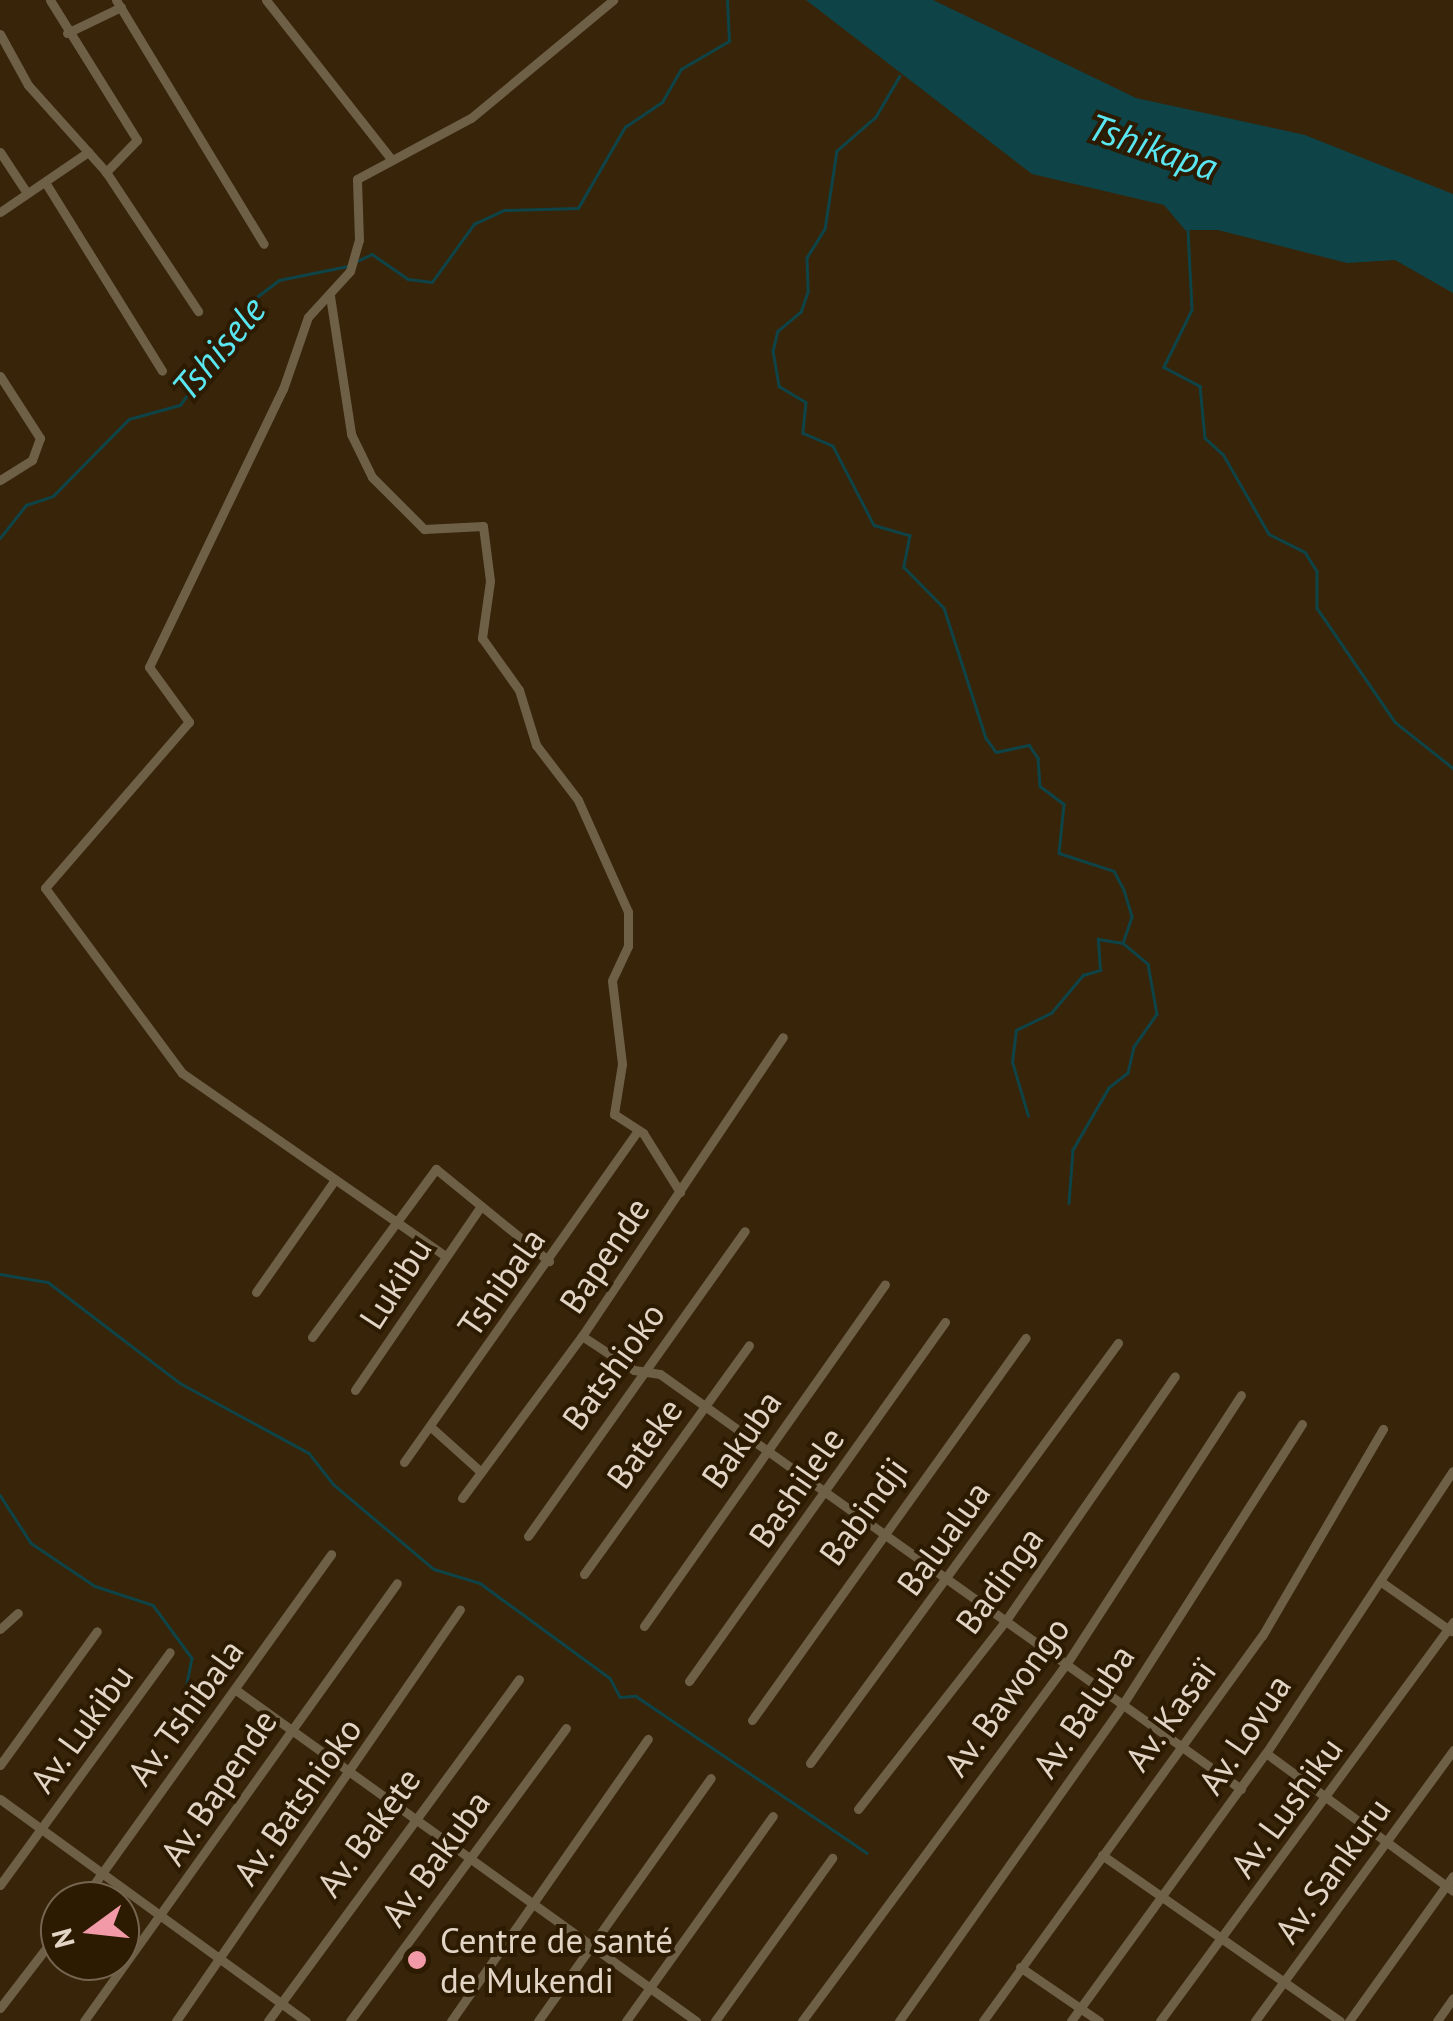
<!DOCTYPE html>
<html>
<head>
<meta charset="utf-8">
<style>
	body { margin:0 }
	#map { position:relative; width:1453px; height:2021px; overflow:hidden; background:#372409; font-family:"PT Sans",sans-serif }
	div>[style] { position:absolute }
	.water>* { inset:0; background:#0e4448 }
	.stream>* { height:2.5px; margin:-1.25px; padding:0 1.25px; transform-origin:1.25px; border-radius:1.25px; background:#0e4448 }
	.street>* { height:9px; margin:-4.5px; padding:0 4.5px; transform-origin:4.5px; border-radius:4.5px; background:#6e5f47 }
	.dots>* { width:28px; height:28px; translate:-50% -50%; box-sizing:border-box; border:5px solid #2c1a01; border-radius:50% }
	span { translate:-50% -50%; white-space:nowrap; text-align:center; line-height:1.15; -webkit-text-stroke:8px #2c1a01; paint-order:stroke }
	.street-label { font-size:35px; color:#e2d5c6 }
	.poi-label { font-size:35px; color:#e2d5c6 }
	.left { translate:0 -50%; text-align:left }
	.water-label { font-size:38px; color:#5ae6f1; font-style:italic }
	.north { position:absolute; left:40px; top:1881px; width:100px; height:100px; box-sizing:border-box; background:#2c1a01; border:2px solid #756550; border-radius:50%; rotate:255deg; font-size:28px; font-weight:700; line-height:40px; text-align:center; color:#e2d5c6 }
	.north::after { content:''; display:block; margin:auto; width:35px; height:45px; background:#f39aa9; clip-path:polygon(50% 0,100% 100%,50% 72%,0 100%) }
</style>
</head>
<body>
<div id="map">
	<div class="water">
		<i style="clip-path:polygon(806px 0,933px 0,1136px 98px,1305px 135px,1453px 194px,1453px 293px,1395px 260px,1347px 263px,1218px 230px,1185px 230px,1164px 205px,1032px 174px)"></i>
	</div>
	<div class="stream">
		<i style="left:900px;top:76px;width:48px;rotate:120.3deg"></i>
		<i style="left:876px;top:117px;width:52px;rotate:138.9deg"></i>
		<i style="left:837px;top:151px;width:79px;rotate:98.7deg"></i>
		<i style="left:825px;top:229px;width:34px;rotate:122deg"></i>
		<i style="left:807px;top:258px;width:34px;rotate:88deg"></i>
		<i style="left:808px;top:292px;width:21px;rotate:109deg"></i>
		<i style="left:801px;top:312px;width:30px;rotate:140deg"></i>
		<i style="left:778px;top:331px;width:21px;rotate:104deg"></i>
		<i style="left:773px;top:351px;width:36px;rotate:80deg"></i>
		<i style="left:779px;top:386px;width:31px;rotate:31deg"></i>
		<i style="left:806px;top:402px;width:31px;rotate:96deg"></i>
		<i style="left:803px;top:433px;width:33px;rotate:23deg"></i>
		<i style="left:833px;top:446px;width:89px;rotate:62.6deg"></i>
		<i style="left:874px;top:525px;width:37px;rotate:16deg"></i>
		<i style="left:910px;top:535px;width:33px;rotate:101deg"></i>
		<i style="left:904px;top:567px;width:57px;rotate:45.7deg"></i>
		<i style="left:944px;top:608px;width:137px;rotate:72.1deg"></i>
		<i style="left:986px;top:738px;width:17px;rotate:54deg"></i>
		<i style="left:996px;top:752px;width:34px;rotate:-12deg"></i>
		<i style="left:1029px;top:745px;width:16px;rotate:55deg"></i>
		<i style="left:1038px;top:758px;width:28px;rotate:86deg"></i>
		<i style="left:1040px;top:786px;width:30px;rotate:37deg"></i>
		<i style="left:1064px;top:804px;width:49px;rotate:95.8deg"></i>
		<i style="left:1059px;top:853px;width:58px;rotate:18.1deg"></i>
		<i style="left:1114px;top:871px;width:21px;rotate:62deg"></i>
		<i style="left:1124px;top:890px;width:28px;rotate:73deg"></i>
		<i style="left:1132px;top:917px;width:28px;rotate:109deg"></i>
		<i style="left:1123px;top:943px;width:33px;rotate:40deg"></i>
		<i style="left:1148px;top:964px;width:51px;rotate:79.8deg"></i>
		<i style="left:1157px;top:1014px;width:40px;rotate:124.9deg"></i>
		<i style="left:1134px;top:1047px;width:27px;rotate:103deg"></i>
		<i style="left:1128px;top:1073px;width:24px;rotate:142deg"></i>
		<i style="left:1109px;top:1088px;width:72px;rotate:120.1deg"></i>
		<i style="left:1073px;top:1150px;width:53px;rotate:94.3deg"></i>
		<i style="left:1188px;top:230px;width:80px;rotate:87.1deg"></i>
		<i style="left:1192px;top:310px;width:64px;rotate:116.2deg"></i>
		<i style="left:1164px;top:367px;width:41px;rotate:27.8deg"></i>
		<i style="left:1200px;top:386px;width:52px;rotate:84.5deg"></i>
		<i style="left:1205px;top:438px;width:24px;rotate:42deg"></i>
		<i style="left:1223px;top:454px;width:92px;rotate:60.1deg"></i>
		<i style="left:1269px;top:534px;width:40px;rotate:26.6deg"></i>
		<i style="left:1305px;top:552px;width:22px;rotate:58deg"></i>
		<i style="left:1317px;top:571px;width:37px;rotate:90deg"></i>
		<i style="left:1317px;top:608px;width:138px;rotate:55.6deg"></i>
		<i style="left:1395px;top:722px;width:74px;rotate:38.4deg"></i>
		<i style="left:355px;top:262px;width:19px;rotate:-25deg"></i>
		<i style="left:372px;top:254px;width:44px;rotate:34.8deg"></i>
		<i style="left:408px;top:279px;width:24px;rotate:7deg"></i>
		<i style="left:432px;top:282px;width:72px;rotate:-54.1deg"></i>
		<i style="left:474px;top:224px;width:33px;rotate:-25deg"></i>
		<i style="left:504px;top:210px;width:74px;rotate:-1.5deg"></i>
		<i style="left:578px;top:208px;width:94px;rotate:-59.9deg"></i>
		<i style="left:625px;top:127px;width:45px;rotate:-34deg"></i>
		<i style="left:662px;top:102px;width:38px;rotate:-60deg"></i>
		<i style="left:681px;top:69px;width:56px;rotate:-30.3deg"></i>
		<i style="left:729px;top:41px;width:41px;rotate:-92.8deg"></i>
		<i style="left:0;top:538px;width:42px;rotate:-51.8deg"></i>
		<i style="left:26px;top:505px;width:28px;rotate:-18deg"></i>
		<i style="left:53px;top:496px;width:108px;rotate:-45.4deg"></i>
		<i style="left:129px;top:419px;width:53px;rotate:-15.4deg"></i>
		<i style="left:180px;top:405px;width:134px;rotate:-54.4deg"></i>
		<i style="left:258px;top:296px;width:26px;rotate:-37deg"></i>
		<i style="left:279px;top:280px;width:70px;rotate:-11.5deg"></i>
		<i style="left:1028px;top:1116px;width:56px;rotate:-106.5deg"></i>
		<i style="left:1012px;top:1062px;width:32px;rotate:-83deg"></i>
		<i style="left:1016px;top:1030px;width:39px;rotate:-26deg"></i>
		<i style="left:1051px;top:1013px;width:50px;rotate:-49.9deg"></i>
		<i style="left:1083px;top:975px;width:18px;rotate:-16deg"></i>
		<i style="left:1100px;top:970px;width:31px;rotate:-94deg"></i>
		<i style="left:1098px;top:939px;width:25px;rotate:9deg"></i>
		<i style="left:0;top:1274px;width:49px;rotate:9.5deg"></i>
		<i style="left:48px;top:1282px;width:166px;rotate:37.4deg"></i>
		<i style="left:180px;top:1383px;width:147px;rotate:28.5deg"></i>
		<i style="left:309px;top:1453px;width:39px;rotate:52deg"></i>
		<i style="left:333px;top:1484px;width:132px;rotate:40.1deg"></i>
		<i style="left:434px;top:1569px;width:48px;rotate:16.9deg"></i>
		<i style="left:480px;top:1583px;width:161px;rotate:36.2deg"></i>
		<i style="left:610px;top:1678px;width:21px;rotate:62deg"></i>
		<i style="left:620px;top:1697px;width:16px;rotate:-4deg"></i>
		<i style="left:636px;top:1696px;width:279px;rotate:34.2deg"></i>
		<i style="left:0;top:1495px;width:57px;rotate:57.1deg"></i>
		<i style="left:31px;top:1543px;width:77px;rotate:33.9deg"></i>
		<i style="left:95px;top:1586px;width:61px;rotate:18.1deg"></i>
		<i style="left:153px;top:1605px;width:66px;rotate:53.7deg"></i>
		<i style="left:192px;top:1658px;width:32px;rotate:101deg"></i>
	</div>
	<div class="street">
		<i style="left:50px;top:0;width:165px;rotate:58.1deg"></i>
		<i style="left:137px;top:140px;width:45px;rotate:134.1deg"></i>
		<i style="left:116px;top:0;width:285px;rotate:58.8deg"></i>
		<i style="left:266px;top:0;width:202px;rotate:51.8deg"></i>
		<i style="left:67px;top:33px;width:60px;rotate:-25.7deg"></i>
		<i style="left:0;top:34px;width:58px;rotate:61.2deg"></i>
		<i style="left:28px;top:85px;width:117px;rotate:48.1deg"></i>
		<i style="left:106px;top:172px;width:167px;rotate:56.5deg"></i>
		<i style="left:0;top:152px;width:49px;rotate:56.6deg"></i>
		<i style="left:45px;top:182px;width:222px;rotate:58.2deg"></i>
		<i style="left:0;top:212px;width:107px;rotate:-34.3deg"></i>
		<i style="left:330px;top:296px;width:140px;rotate:81.3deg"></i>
		<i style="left:351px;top:434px;width:48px;rotate:64deg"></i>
		<i style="left:372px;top:477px;width:74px;rotate:45deg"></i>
		<i style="left:424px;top:529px;width:59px;rotate:-2.9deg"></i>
		<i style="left:483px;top:526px;width:55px;rotate:82.7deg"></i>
		<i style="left:490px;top:581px;width:58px;rotate:98deg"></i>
		<i style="left:482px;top:638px;width:64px;rotate:54.6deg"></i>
		<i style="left:519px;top:690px;width:58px;rotate:72.8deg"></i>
		<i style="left:536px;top:745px;width:69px;rotate:52.6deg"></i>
		<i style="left:578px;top:800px;width:123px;rotate:65.9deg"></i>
		<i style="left:628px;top:912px;width:34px;rotate:90deg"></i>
		<i style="left:628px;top:946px;width:38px;rotate:115deg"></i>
		<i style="left:612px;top:981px;width:84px;rotate:83.1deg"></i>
		<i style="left:622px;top:1064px;width:51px;rotate:99.1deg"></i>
		<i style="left:614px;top:1114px;width:35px;rotate:33deg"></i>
		<i style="left:643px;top:1133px;width:70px;rotate:57.9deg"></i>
		<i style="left:0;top:376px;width:74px;rotate:57.2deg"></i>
		<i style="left:40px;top:438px;width:23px;rotate:110deg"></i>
		<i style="left:32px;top:460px;width:38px;rotate:148deg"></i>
		<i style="left:444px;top:1255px;width:319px;rotate:-145.2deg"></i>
		<i style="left:182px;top:1073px;width:230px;rotate:-126.5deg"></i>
		<i style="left:45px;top:888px;width:220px;rotate:-49.1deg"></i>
		<i style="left:189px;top:722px;width:68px;rotate:-126deg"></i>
		<i style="left:149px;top:667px;width:309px;rotate:-64.3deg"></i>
		<i style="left:283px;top:389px;width:76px;rotate:-70.9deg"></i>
		<i style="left:308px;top:317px;width:62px;rotate:-47.6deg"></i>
		<i style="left:350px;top:271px;width:32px;rotate:-74deg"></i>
		<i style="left:359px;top:240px;width:61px;rotate:-91.9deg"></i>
		<i style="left:357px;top:179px;width:129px;rotate:-28.2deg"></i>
		<i style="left:471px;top:118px;width:185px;rotate:-39.7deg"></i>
		<i style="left:256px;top:1292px;width:136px;rotate:-54.9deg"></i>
		<i style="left:582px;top:1336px;width:62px;rotate:33.2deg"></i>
		<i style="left:634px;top:1370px;width:26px;rotate:9deg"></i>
		<i style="left:660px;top:1374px;width:714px;rotate:35.54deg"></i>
		<i style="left:312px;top:1337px;width:209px;rotate:-53.6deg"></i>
		<i style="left:436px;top:1169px;width:146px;rotate:39.2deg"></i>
		<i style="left:355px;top:1390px;width:223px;rotate:-55.6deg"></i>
		<i style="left:432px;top:1428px;width:66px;rotate:41.9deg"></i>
		<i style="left:404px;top:1462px;width:406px;rotate:-54.8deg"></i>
		<i style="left:462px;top:1498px;width:202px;rotate:-53.5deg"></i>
		<i style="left:582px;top:1336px;width:360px;rotate:-56.1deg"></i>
		<i style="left:528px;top:1536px;width:374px;rotate:-54.6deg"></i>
		<i style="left:584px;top:1574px;width:282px;rotate:-54.2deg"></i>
		<i style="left:1380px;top:1581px;width:87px;rotate:35.2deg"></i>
		<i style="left:644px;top:1626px;width:418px;rotate:-54.8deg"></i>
		<i style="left:0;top:1629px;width:24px;rotate:-42deg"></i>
		<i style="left:689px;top:1681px;width:441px;rotate:-54.5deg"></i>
		<i style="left:236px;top:1690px;width:567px;rotate:35.74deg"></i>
		<i style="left:752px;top:1720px;width:470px;rotate:-54.4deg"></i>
		<i style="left:1266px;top:1753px;width:232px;rotate:36.4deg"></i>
		<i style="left:810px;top:1763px;width:521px;rotate:-53.75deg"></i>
		<i style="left:0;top:1765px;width:165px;rotate:-54.1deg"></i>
		<i style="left:0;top:1799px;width:378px;rotate:36deg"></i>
		<i style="left:858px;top:1809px;width:236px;rotate:-51.9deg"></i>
		<i style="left:1004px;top:1623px;width:300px;rotate:-55.3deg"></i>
		<i style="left:1102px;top:1855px;width:290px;rotate:34.9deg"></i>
		<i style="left:0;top:1885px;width:288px;rotate:-53.9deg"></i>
		<i style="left:82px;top:1901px;width:427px;rotate:-54.3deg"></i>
		<i style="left:1020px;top:1967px;width:96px;rotate:34.4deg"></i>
		<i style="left:0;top:2008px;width:98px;rotate:-52.4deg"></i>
		<i style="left:84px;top:2021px;width:538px;rotate:-54.45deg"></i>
		<i style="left:176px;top:2021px;width:500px;rotate:-55.4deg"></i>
		<i style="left:268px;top:2021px;width:424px;rotate:-53.7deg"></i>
		<i style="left:350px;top:2021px;width:364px;rotate:-53.6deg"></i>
		<i style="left:451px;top:2021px;width:344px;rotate:-55.1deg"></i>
		<i style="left:538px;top:2021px;width:298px;rotate:-54.6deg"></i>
		<i style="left:626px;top:2021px;width:252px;rotate:-54.4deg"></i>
		<i style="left:715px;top:2021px;width:201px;rotate:-54.3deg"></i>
		<i style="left:802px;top:2021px;width:442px;rotate:-53.5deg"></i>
		<i style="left:1065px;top:1666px;width:323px;rotate:-57deg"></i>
		<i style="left:899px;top:2021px;width:385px;rotate:-54.7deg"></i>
		<i style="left:1121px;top:1707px;width:336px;rotate:-57.4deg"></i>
		<i style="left:983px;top:2021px;width:475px;rotate:-54.1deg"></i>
		<i style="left:1262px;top:1636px;width:240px;rotate:-59.7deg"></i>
		<i style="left:1071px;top:2021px;width:331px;rotate:-54deg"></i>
		<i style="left:1266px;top:1753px;width:338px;rotate:-56.5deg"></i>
		<i style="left:1160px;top:2021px;width:495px;rotate:-53.7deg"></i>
		<i style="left:1255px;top:2021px;width:336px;rotate:-53.8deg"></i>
		<i style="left:1349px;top:2021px;width:178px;rotate:-54.4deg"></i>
		<i style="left:1437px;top:2021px;width:28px;rotate:-55deg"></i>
	</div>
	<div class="dots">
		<i style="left:417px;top:1960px;background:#f39aa9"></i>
	</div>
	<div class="street-label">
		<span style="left:604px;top:1255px;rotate:-56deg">Bapende</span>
		<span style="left:501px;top:1282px;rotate:-55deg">Tshibala</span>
		<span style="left:395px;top:1283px;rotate:-57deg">Lukibu</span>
		<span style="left:613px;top:1366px;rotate:-54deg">Batshioko</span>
		<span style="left:741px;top:1439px;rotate:-55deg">Bakuba</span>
		<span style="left:644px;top:1443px;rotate:-54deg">Bateke</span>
		<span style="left:796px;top:1487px;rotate:-55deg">Bashilele</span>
		<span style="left:863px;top:1511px;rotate:-54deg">Babindji</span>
		<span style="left:943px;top:1538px;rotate:-54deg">Balualua</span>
		<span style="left:999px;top:1580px;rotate:-54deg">Badinga</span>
		<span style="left:1006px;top:1696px;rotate:-54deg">Av. Bawongo</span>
		<span style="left:1083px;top:1711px;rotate:-56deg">Av. Baluba</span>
		<span style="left:185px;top:1712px;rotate:-54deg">Av. Tshibala</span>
		<span style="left:1170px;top:1715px;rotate:-54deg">Av. Kasaï</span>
		<span style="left:81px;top:1728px;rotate:-54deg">Av. Lukibu</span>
		<span style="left:1244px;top:1734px;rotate:-56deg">Av. Lovua</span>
		<span style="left:218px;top:1787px;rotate:-56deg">Av. Bapende</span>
		<span style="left:297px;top:1801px;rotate:-55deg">Av. Batshioko</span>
		<span style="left:1286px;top:1807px;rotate:-54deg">Av. Lushiku</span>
		<span style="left:368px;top:1832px;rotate:-54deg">Av. Bakete</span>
		<span style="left:435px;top:1858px;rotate:-54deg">Av. Bakuba</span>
		<span style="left:1332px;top:1870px;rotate:-54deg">Av. Sankuru</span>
	</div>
	<div class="poi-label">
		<span class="left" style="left:440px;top:1960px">Centre de santé<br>de Mukendi</span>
	</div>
	<div class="water-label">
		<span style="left:1153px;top:146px;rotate:19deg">Tshikapa</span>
		<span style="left:218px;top:348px;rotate:-50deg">Tshisele</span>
	</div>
	<div class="north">N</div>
</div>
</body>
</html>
